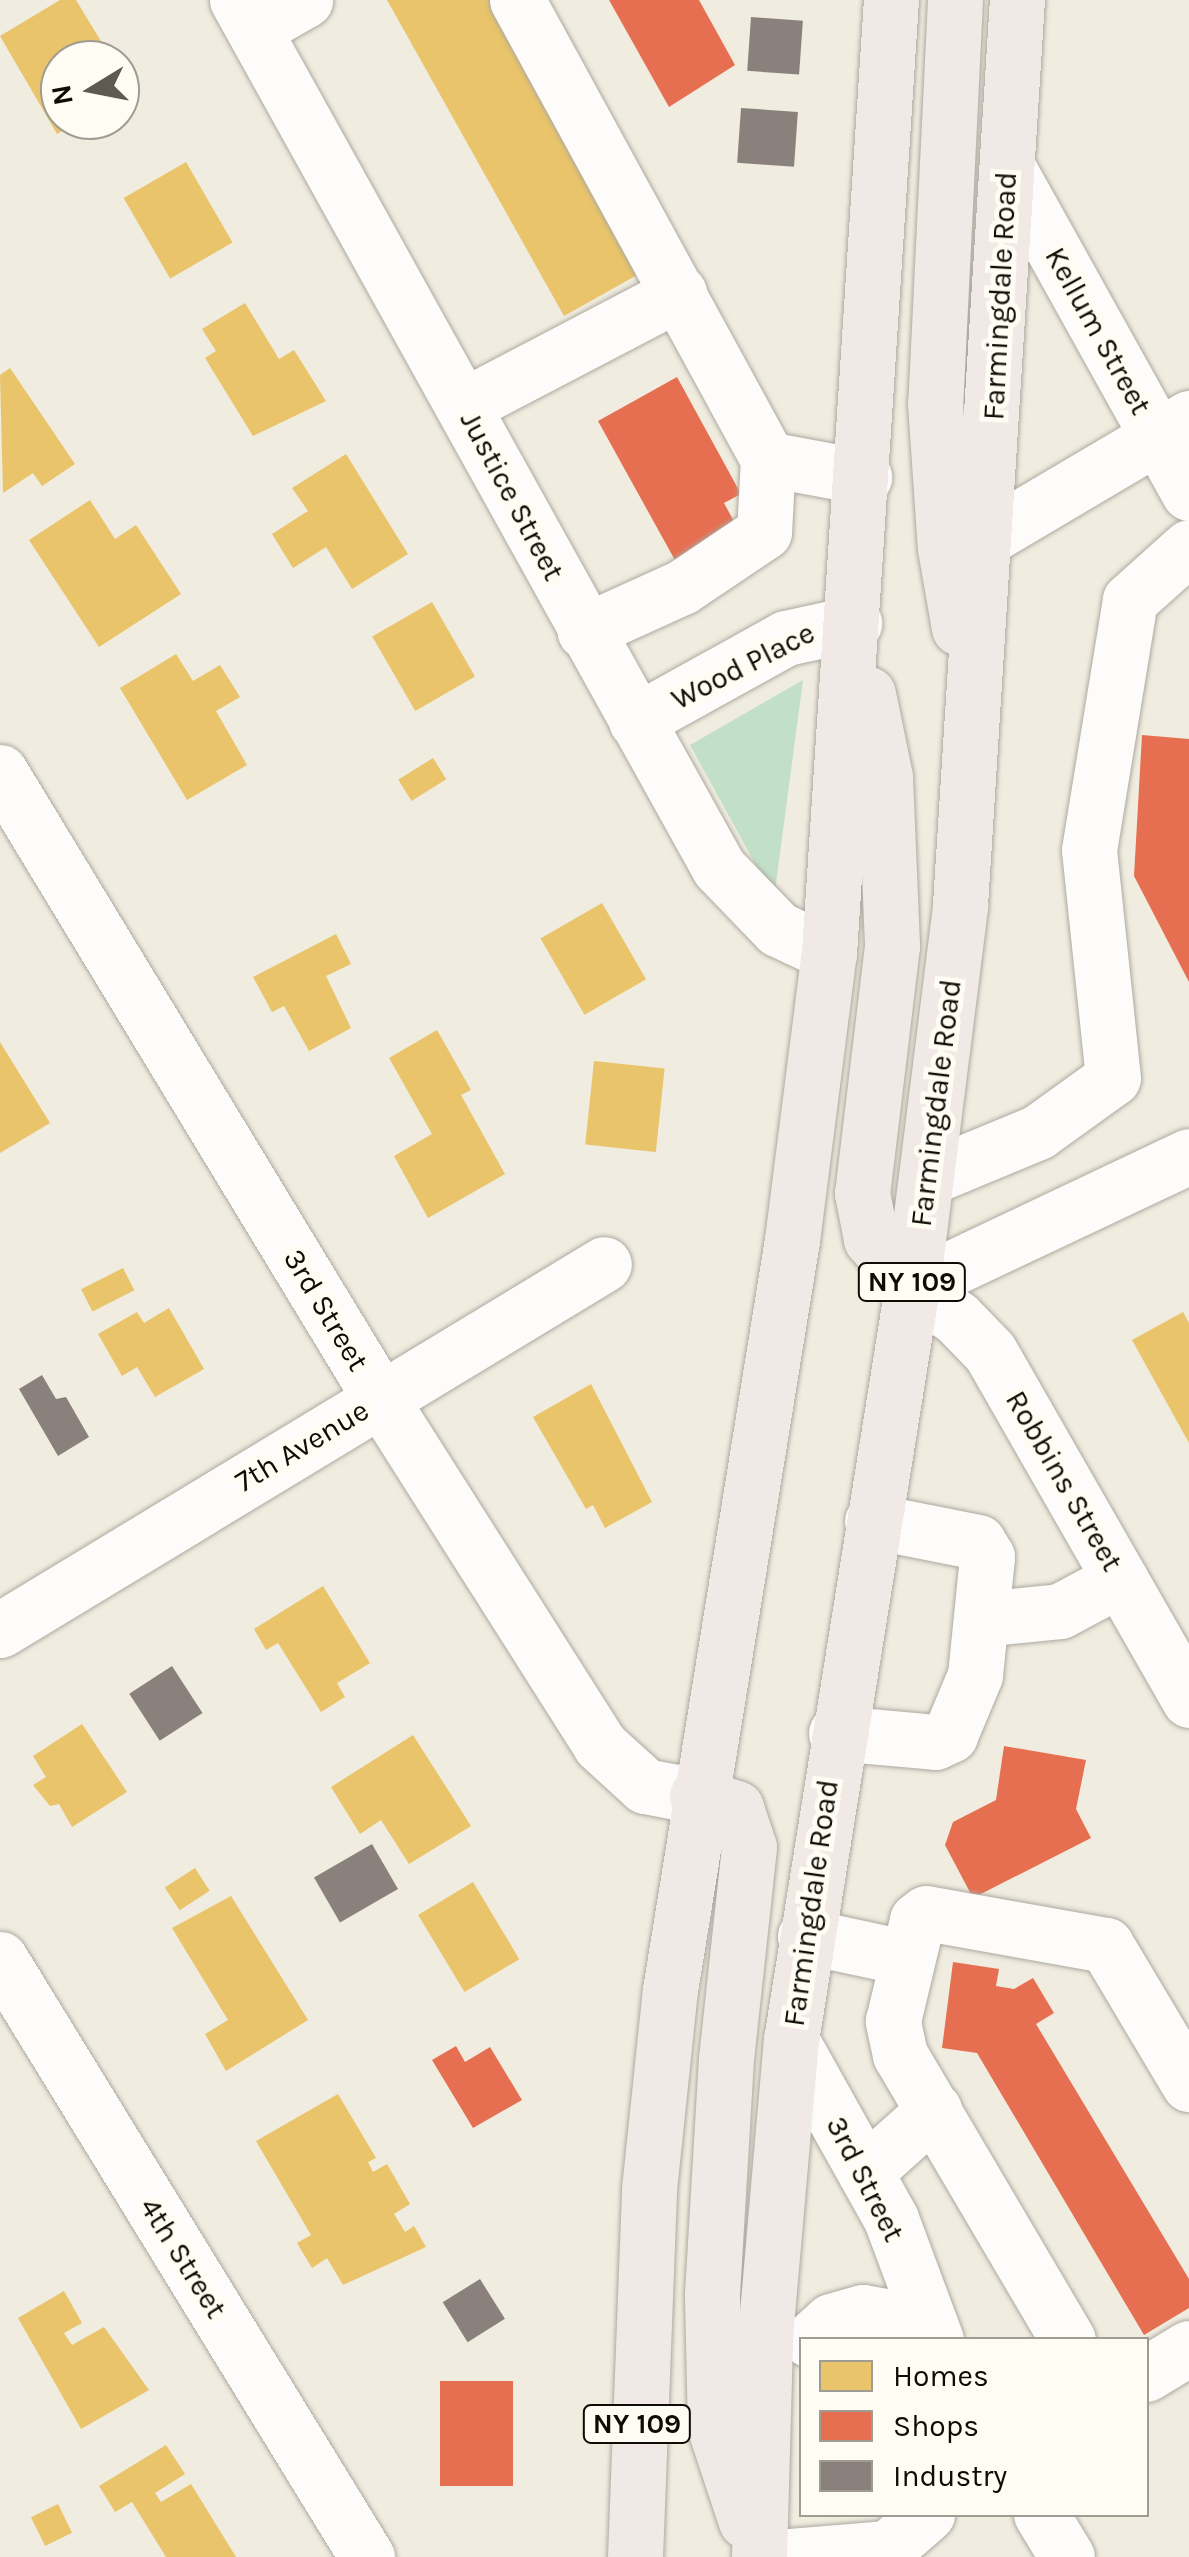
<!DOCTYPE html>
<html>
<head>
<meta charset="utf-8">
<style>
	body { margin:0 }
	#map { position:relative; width:1189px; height:2557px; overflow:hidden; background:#f0ecdf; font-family:Karla,sans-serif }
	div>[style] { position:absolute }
	.green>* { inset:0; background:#c1e0c7 }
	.homes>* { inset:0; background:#e9c46a; transform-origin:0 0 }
	.shops>* { inset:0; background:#e76f51; transform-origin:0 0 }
	.industry>* { inset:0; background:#8a817c; transform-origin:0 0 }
	.roads { filter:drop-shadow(0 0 2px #ada9a0) drop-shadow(0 0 2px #ada9a0) }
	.minor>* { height:55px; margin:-27.5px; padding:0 27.5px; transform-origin:27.5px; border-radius:27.5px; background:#fdfcfa }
	.major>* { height:55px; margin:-27.5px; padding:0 27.5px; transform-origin:27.5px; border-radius:27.5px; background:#f0e9e6 }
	span { translate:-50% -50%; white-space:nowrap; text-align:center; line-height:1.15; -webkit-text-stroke:10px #fffcf3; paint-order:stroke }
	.shield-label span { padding:2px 8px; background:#fffcf3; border:2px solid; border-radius:8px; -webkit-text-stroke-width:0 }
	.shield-label { font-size:28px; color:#0f0c06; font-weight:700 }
	.street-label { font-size:30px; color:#0f0c06 }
	.legend { position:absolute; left:799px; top:2337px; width:350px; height:180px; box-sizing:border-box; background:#fffcf3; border:2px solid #9f9c94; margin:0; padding:12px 18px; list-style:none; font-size:30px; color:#0f0c06 }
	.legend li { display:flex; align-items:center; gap:20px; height:50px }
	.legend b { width:50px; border:2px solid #9f9c94 }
	.north { position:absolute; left:40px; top:40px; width:100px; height:100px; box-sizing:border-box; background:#fffcf3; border:2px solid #9f9c94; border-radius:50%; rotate:260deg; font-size:28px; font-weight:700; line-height:40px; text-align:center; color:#0f0c06 }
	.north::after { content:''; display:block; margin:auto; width:35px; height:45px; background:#5e5a52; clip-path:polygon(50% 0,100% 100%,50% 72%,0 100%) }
</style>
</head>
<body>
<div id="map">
	<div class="green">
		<i style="clip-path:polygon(803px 680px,774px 898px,690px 745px)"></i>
	</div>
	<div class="homes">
		<i style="clip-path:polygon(60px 0,76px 0,107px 51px,115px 47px,137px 85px,120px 96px,120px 60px,60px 60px,60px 120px,80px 120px,57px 134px,0 36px)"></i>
		<i style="clip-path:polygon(387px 0,507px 0,655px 265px,564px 316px)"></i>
		<i style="left:186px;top:162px;width:93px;height:72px;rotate:60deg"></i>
		<i style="clip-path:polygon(245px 303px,279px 359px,294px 350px,326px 401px,253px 436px,205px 358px,216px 351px,202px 329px)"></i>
		<i style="clip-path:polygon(10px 368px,75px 464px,42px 486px,33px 473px,3px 493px,0 375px)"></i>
		<i style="clip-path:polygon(346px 454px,408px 554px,352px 589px,326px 547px,293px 568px,272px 534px,308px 511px,292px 488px)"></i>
		<i style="clip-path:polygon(90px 500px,115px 539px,136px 525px,181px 594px,99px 647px,29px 540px)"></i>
		<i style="left:432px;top:602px;width:86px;height:69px;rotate:60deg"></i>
		<i style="clip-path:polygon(176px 654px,193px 681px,220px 665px,240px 697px,216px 711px,247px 765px,187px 800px,120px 688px)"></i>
		<i style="left:433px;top:758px;width:25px;height:41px;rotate:58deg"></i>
		<i style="left:602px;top:903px;width:88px;height:71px;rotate:60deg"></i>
		<i style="clip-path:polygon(336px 934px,351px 964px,326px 976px,351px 1028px,309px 1051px,284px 1006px,272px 1012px,253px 977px)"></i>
		<i style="clip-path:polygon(437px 1030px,471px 1090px,461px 1095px,505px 1174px,428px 1218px,394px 1156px,432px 1134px,389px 1058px)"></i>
		<i style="clip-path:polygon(0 1042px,50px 1123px,0 1153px)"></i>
		<i style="left:594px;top:1061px;width:71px;height:84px;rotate:6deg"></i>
		<i style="left:123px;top:1268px;width:25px;height:47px;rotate:63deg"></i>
		<i style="clip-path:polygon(169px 1308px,204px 1369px,155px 1397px,137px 1367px,122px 1376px,98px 1334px,137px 1312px,144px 1323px)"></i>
		<i style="clip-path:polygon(1183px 1312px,1189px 1323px,1189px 1443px,1132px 1340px)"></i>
		<i style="clip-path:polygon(591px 1384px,652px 1502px,605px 1528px,593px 1505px,586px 1509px,533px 1417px)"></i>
		<i style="clip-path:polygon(323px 1586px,370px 1663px,337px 1683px,345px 1697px,321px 1712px,278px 1643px,266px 1650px,254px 1629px)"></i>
		<i style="clip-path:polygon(82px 1724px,127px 1792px,72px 1827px,59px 1804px,50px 1806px,33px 1785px,46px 1777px,33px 1756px)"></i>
		<i style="clip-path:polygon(413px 1735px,471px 1826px,409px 1864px,381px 1820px,360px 1834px,331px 1787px)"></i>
		<i style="left:195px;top:1868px;width:27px;height:36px;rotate:57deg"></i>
		<i style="left:473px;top:1882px;width:90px;height:64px;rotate:59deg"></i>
		<i style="clip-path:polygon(231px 1896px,308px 2020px,226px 2071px,205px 2034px,228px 2020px,172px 1928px)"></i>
		<i style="clip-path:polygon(338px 2094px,376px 2158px,368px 2162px,373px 2172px,387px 2164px,410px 2204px,394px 2214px,405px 2232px,414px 2226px,426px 2247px,343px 2285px,327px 2258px,312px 2268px,297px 2243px,311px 2235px,256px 2141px)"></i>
		<i style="clip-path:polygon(64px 2291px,82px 2323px,64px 2333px,72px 2345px,104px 2327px,149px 2390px,81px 2429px,18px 2318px)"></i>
		<i style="clip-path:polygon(166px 2445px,185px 2474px,155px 2493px,161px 2502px,191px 2484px,236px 2557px,166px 2557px,132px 2502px,115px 2512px,99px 2486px)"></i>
		<i style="left:58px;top:2504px;width:32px;height:30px;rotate:64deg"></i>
	</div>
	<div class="shops">
		<i style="clip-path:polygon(609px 0,699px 0,735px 65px,669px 107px)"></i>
		<i style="clip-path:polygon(677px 377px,741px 494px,724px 503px,737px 527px,676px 562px,598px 421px)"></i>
		<i style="clip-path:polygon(1142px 735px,1189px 739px,1189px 982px,1134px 876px)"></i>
		<i style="clip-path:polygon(1004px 1746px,1086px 1760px,1076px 1809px,1091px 1838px,973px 1898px,945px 1845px,953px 1822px,996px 1800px)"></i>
		<i style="clip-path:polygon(953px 1962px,999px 1969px,996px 1986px,1014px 1989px,1033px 1978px,1054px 2013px,1036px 2024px,1189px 2279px,1189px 2308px,1144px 2335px,977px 2053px,942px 2048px)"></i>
		<i style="clip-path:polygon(456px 2046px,465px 2062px,490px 2047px,522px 2100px,473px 2128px,432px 2060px)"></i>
		<i style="left:440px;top:2381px;width:73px;height:105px"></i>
	</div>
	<div class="industry">
		<i style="left:751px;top:17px;width:52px;height:54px;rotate:4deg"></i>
		<i style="left:741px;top:108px;width:57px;height:55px;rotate:4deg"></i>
		<i style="clip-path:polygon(42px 1375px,56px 1399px,66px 1397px,89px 1437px,58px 1456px,19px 1389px)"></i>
		<i style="left:172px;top:1666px;width:56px;height:51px;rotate:57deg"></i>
		<i style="left:372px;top:1844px;width:52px;height:67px;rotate:60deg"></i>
		<i style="left:480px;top:2279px;width:47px;height:44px;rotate:58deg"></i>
	</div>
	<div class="roads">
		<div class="minor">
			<i style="left:237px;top:0;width:993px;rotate:60.96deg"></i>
			<i style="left:719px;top:868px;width:85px;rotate:46deg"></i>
			<i style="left:778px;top:929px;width:56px;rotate:25.2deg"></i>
			<i style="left:517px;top:0;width:523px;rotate:61.33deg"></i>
			<i style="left:768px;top:459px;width:73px;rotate:93.1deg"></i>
			<i style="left:764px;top:532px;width:99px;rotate:146.1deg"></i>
			<i style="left:682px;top:587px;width:107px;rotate:155.6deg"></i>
			<i style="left:254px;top:29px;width:59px;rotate:-29.6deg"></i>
			<i style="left:1008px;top:168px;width:372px;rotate:60.9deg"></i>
			<i style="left:463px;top:406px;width:244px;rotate:-27.6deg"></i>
			<i style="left:768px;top:459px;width:98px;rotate:10.6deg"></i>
			<i style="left:986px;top:538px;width:236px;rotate:-30.6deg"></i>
			<i style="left:636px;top:721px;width:171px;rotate:-29deg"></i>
			<i style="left:786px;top:638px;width:70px;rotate:-12.4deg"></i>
			<i style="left:0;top:772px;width:732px;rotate:58.74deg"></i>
			<i style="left:380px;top:1398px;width:411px;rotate:57.6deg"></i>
			<i style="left:600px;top:1745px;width:61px;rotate:42.3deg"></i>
			<i style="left:645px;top:1786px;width:53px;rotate:10.9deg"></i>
			<i style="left:927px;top:1178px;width:120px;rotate:-22.5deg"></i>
			<i style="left:1038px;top:1132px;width:92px;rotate:-35.8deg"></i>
			<i style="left:1113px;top:1078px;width:229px;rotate:-96deg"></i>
			<i style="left:1089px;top:850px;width:253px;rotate:-80.7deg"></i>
			<i style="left:1130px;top:600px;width:79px;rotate:-41.9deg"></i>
			<i style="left:912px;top:1287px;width:55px;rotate:34.6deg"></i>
			<i style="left:957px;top:1318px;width:47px;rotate:45.9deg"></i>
			<i style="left:990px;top:1352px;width:401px;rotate:60.2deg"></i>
			<i style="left:912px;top:1287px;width:306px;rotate:-25.3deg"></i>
			<i style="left:981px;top:1619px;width:79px;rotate:-5.8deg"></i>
			<i style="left:1060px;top:1611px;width:68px;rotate:-28.1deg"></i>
			<i style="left:0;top:1630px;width:706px;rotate:-31.21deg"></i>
			<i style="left:836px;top:1733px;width:99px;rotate:5.2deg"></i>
			<i style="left:935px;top:1742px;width:17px;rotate:-25deg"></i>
			<i style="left:950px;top:1735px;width:65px;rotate:-67.4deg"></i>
			<i style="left:975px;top:1675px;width:119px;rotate:-84.2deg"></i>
			<i style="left:987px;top:1557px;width:17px;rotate:-121deg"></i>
			<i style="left:978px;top:1542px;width:108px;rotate:-168.8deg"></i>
			<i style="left:805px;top:1936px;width:105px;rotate:12.1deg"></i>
			<i style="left:0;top:1959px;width:702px;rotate:58.46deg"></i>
			<i style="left:791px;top:2040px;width:205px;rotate:60.8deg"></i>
			<i style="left:891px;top:2219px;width:129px;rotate:69.6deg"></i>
			<i style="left:865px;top:2172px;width:93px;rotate:-41.9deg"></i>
			<i style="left:810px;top:2340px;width:28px;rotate:-42deg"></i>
			<i style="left:831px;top:2321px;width:33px;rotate:-16deg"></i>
			<i style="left:863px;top:2312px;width:64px;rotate:9.9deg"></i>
			<i style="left:1068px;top:2340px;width:331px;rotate:-120.5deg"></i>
			<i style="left:900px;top:2055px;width:35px;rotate:-102deg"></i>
			<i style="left:893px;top:2021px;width:104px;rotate:-76.6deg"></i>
			<i style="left:917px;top:1920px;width:11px;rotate:-38deg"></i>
			<i style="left:926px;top:1913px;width:183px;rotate:10.1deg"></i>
			<i style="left:1106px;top:1945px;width:162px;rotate:59.2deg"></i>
			<i style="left:1146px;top:2374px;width:50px;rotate:-31.2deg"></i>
			<i style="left:1041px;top:2514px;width:50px;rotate:58.8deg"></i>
			<i style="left:888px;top:2548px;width:52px;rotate:-41.1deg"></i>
			<i style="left:778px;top:2557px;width:110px;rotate:-4.7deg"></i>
			<i style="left:888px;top:2548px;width:9px;rotate:90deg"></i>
		</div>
		<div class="major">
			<i style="left:955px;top:0;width:403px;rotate:92.8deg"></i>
			<i style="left:935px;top:403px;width:145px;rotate:86.1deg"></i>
			<i style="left:945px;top:548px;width:81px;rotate:80.1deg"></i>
			<i style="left:868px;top:694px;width:85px;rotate:78.4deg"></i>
			<i style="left:885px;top:777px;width:169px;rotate:87.6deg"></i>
			<i style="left:892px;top:946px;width:249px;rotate:96.9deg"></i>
			<i style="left:862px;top:1193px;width:47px;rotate:78.9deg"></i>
			<i style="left:871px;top:1239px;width:63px;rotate:49.5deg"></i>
			<i style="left:697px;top:1796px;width:41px;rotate:17.1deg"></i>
			<i style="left:736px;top:1808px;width:41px;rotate:71.6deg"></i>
			<i style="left:749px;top:1847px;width:212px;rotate:96.2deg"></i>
			<i style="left:726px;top:2058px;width:239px;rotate:93.4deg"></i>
			<i style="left:712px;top:2297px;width:131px;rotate:88.7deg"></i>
			<i style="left:715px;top:2428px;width:98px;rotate:71.6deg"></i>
			<i style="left:635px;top:2557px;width:368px;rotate:-87.8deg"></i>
			<i style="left:649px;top:2189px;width:200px;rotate:-84deg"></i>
			<i style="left:670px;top:1990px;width:760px;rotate:-80.76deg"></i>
			<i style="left:792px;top:1240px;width:289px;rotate:-82.7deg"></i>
			<i style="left:829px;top:953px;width:955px;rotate:-86.28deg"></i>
			<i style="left:759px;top:2557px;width:221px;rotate:-88.4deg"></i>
			<i style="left:765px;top:2336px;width:297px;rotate:-85deg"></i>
			<i style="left:791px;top:2040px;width:763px;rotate:-80.87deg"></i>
			<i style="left:912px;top:1287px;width:385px;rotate:-82.8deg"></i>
			<i style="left:960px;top:905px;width:907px;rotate:-86.4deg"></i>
		</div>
	</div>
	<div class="shield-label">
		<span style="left:912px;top:1282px">NY 109</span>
		<span style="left:637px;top:2424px">NY 109</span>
	</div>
	<div class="street-label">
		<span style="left:1000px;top:296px;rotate:-87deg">Farmingdale Road</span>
		<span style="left:1098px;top:331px;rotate:61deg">Kellum Street</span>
		<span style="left:512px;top:496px;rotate:62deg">Justice Street</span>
		<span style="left:743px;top:666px;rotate:-27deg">Wood Place</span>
		<span style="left:936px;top:1103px;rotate:-83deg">Farmingdale Road</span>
		<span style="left:326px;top:1310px;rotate:59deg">3rd Street</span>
		<span style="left:302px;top:1446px;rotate:-31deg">7th Avenue</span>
		<span style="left:1064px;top:1481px;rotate:60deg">Robbins Street</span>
		<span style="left:811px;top:1903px;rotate:-82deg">Farmingdale Road</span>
		<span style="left:865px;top:2179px;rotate:63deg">3rd Street</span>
		<span style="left:183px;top:2258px;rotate:58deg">4th Street</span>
	</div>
	<ul class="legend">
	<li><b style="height:28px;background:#e9c46a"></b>Homes</li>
	<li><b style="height:28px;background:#e76f51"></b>Shops</li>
	<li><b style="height:28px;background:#8a817c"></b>Industry</li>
	</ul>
	<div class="north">N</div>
</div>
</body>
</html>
